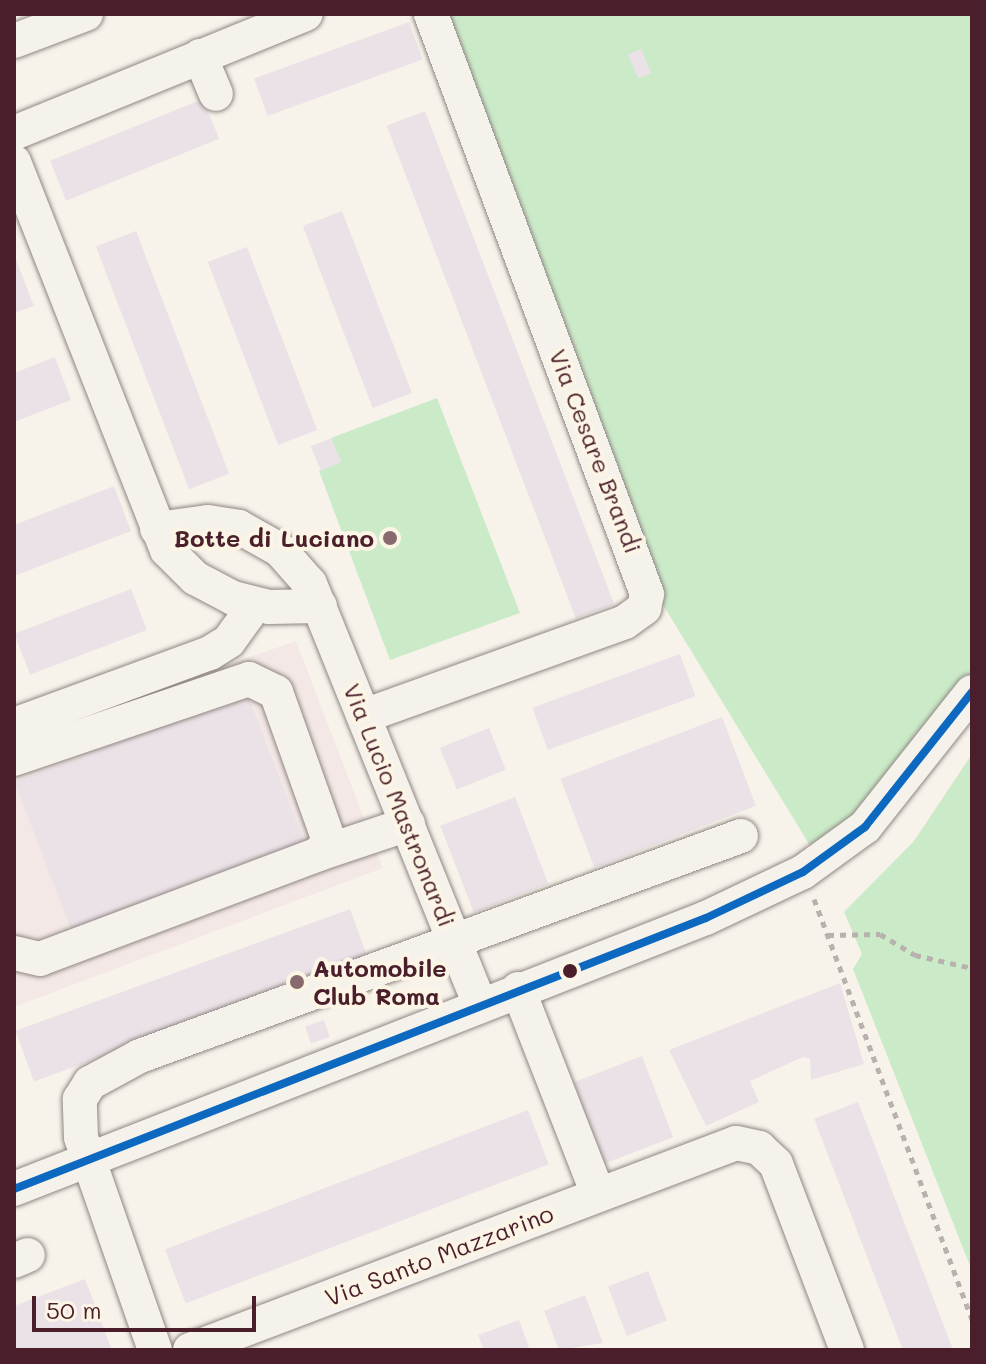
<!DOCTYPE html>
<html>
<head>
<meta charset="utf-8">
<style>
	body { margin:0 }
	#map { position:relative; width:986px; height:1364px; overflow:hidden; background:#f7f3ea; font-family:Mali,sans-serif }
	div>[style] { position:absolute }
	.built>* { inset:0; background:#f3e8e5 }
	.green>* { inset:0; background:#cbebc8 }
	.building>* { inset:0; background:#ebe2e7; transform-origin:0 0 }
	.path>* { height:5px; margin-top:-2.5px; transform-origin:0; background:repeating-linear-gradient(90deg,#b8b1ae 0 6px,transparent 0 12px) }
	.roads { filter:drop-shadow(0 0 2px #908684) drop-shadow(0 0 2px #908684) }
	.minor>* { height:34px; margin:-17px; padding:0 17px; transform-origin:17px; border-radius:17px; background:#f5f2ec }
	.bus-1>* { height:8px; margin:-4px; padding:0 4px; transform-origin:4px; border-radius:4px; background:#0c69bf }
	.dots>* { width:22px; height:22px; translate:-50% -50%; box-sizing:border-box; border:4px solid #fcf5e5; border-radius:50% }
	span { translate:-50% -50%; white-space:nowrap; text-align:center; line-height:1.15; -webkit-text-stroke:8px #fcf5e5; paint-order:stroke }
	.street-label { font-size:24px; color:#4a1f2b }
	.poi-label { font-size:24px; color:#4a1f2b; font-weight:700 }
	.right { translate:-100% -50%; text-align:right }
	.left { translate:0 -50%; text-align:left }
	.frame { position:absolute; inset:0; border:16px solid #4a1f2b; pointer-events:none }
	.scale { position:absolute; left:32px; top:1296px; width:224px; height:36px; box-sizing:border-box; border:4px solid #4a1f2b; border-top:0; padding-left:10px; font-size:24px; line-height:28px; white-space:nowrap; color:#4a1f2b; -webkit-text-stroke:6px #fcf5e5; paint-order:stroke }
</style>
</head>
<body>
<div id="map">
	<div class="built">
		<i style="clip-path:polygon(296px 641px,383px 868px,14px 1007px,14px 738px)"></i>
	</div>
	<div class="green">
		<i style="clip-path:polygon(439px 14px,972px 14px,972px 694px,820px 862px,657px 595px)"></i>
		<i style="clip-path:polygon(437px 398px,520px 613px,390px 660px,319px 471px,340px 462px,331px 438px)"></i>
		<i style="clip-path:polygon(972px 754px,972px 1271px,853px 969px,862px 954px,844px 912px,914px 841px)"></i>
	</div>
	<div class="building">
		<i style="left:409px;top:22px;width:40px;height:165px;rotate:70deg"></i>
		<i style="left:641px;top:49px;width:26px;height:14px;rotate:67deg"></i>
		<i style="left:203px;top:99px;width:43px;height:165px;rotate:68deg"></i>
		<i style="left:425px;top:111px;width:528px;height:41px;rotate:69deg"></i>
		<i style="left:342px;top:211px;width:195px;height:42px;rotate:69deg"></i>
		<i style="left:136px;top:231px;width:260px;height:43px;rotate:69deg"></i>
		<i style="left:247px;top:247px;width:196px;height:42px;rotate:69deg"></i>
		<i style="clip-path:polygon(14px 254px,34px 306px,14px 313px)"></i>
		<i style="clip-path:polygon(55px 357px,71px 400px,14px 422px,14px 373px)"></i>
		<i style="left:331px;top:438px;width:26px;height:22px;rotate:67deg"></i>
		<i style="clip-path:polygon(114px 486px,131px 531px,14px 576px,14px 525px)"></i>
		<i style="left:131px;top:589px;width:44px;height:125px;rotate:69deg"></i>
		<i style="left:680px;top:654px;width:45px;height:157px;rotate:70deg"></i>
		<i style="left:247px;top:693px;width:165px;height:249px;rotate:69deg"></i>
		<i style="left:722px;top:717px;width:95px;height:173px;rotate:69deg"></i>
		<i style="left:489px;top:728px;width:45px;height:53px;rotate:68deg"></i>
		<i style="left:515px;top:797px;width:93px;height:80px;rotate:69deg"></i>
		<i style="left:350px;top:909px;width:54px;height:356px;rotate:70deg"></i>
		<i style="clip-path:polygon(840px 983px,864px 1064px,811px 1080px,810px 1059px,803px 1057px,750px 1081px,759px 1102px,706px 1126px,669px 1050px)"></i>
		<i style="left:324px;top:1020px;width:18px;height:20px;rotate:71deg"></i>
		<i style="left:642px;top:1056px;width:87px;height:73px;rotate:69deg"></i>
		<i style="left:858px;top:1102px;width:266px;height:47px;rotate:69deg"></i>
		<i style="left:528px;top:1110px;width:58px;height:389px;rotate:69deg"></i>
		<i style="left:648px;top:1271px;width:53px;height:43px;rotate:69deg"></i>
		<i style="clip-path:polygon(85px 1279px,112px 1350px,14px 1350px,14px 1306px)"></i>
		<i style="clip-path:polygon(585px 1295px,603px 1343px,559px 1350px,544px 1311px)"></i>
		<i style="clip-path:polygon(519px 1320px,530px 1350px,484px 1350px,478px 1335px)"></i>
	</div>
	<div class="path">
		<i style="left:814px;top:899px;width:449px;rotate:69.4deg"></i>
		<i style="left:828px;top:935px;width:52px;rotate:-1.1deg"></i>
		<i style="left:880px;top:934px;width:41px;rotate:31deg"></i>
		<i style="left:915px;top:955px;width:58px;rotate:12.8deg"></i>
	</div>
	<div class="roads">
		<div class="minor">
			<i style="left:14px;top:41px;width:77px;rotate:-20.6deg"></i>
			<i style="left:200px;top:56px;width:41px;rotate:67.2deg"></i>
			<i style="left:14px;top:133px;width:315px;rotate:-22.2deg"></i>
			<i style="left:14px;top:162px;width:417px;rotate:68.5deg"></i>
			<i style="left:167px;top:550px;width:40px;rotate:45deg"></i>
			<i style="left:195px;top:578px;width:43px;rotate:27.8deg"></i>
			<i style="left:233px;top:598px;width:37px;rotate:14deg"></i>
			<i style="left:269px;top:607px;width:51px;rotate:-1.1deg"></i>
			<i style="left:157px;top:529px;width:51px;rotate:-7.8deg"></i>
			<i style="left:208px;top:522px;width:31px;rotate:9deg"></i>
			<i style="left:239px;top:527px;width:47px;rotate:29.3deg"></i>
			<i style="left:280px;top:550px;width:45px;rotate:48.6deg"></i>
			<i style="left:310px;top:584px;width:453px;rotate:68deg"></i>
			<i style="left:364px;top:716px;width:277px;rotate:-19.8deg"></i>
			<i style="left:625px;top:622px;width:24px;rotate:-36deg"></i>
			<i style="left:644px;top:608px;width:14px;rotate:-78deg"></i>
			<i style="left:647px;top:594px;width:619px;rotate:-110.43deg"></i>
			<i style="left:14px;top:725px;width:209px;rotate:-20.2deg"></i>
			<i style="left:210px;top:653px;width:22px;rotate:-32deg"></i>
			<i style="left:229px;top:641px;width:44px;rotate:-54.2deg"></i>
			<i style="left:14px;top:759px;width:248px;rotate:-18.8deg"></i>
			<i style="left:249px;top:679px;width:30px;rotate:26deg"></i>
			<i style="left:276px;top:692px;width:158px;rotate:70.4deg"></i>
			<i style="left:329px;top:841px;width:16px;rotate:128deg"></i>
			<i style="left:319px;top:854px;width:298px;rotate:159.4deg"></i>
			<i style="left:40px;top:959px;width:27px;rotate:-167deg"></i>
			<i style="left:319px;top:854px;width:94px;rotate:-18.6deg"></i>
			<i style="left:518px;top:989px;width:220px;rotate:68.7deg"></i>
			<i style="left:14px;top:1189px;width:743px;rotate:-21.39deg"></i>
			<i style="left:706px;top:918px;width:107px;rotate:-25.4deg"></i>
			<i style="left:803px;top:872px;width:77px;rotate:-36deg"></i>
			<i style="left:865px;top:827px;width:172px;rotate:-51.6deg"></i>
			<i style="left:14px;top:1261px;width:15px;rotate:-23deg"></i>
			<i style="left:155px;top:1350px;width:225px;rotate:-109.2deg"></i>
			<i style="left:81px;top:1137px;width:38px;rotate:-92deg"></i>
			<i style="left:80px;top:1099px;width:19px;rotate:-58deg"></i>
			<i style="left:90px;top:1083px;width:57px;rotate:-28.4deg"></i>
			<i style="left:140px;top:1056px;width:640px;rotate:-20.11deg"></i>
			<i style="left:190px;top:1350px;width:584px;rotate:-20.76deg"></i>
			<i style="left:736px;top:1143px;width:24px;rotate:12deg"></i>
			<i style="left:759px;top:1148px;width:23px;rotate:43deg"></i>
			<i style="left:776px;top:1164px;width:199px;rotate:69.1deg"></i>
		</div>
	</div>
	<div class="bus-1">
		<i style="left:14px;top:1189px;width:743px;rotate:-21.39deg"></i>
		<i style="left:706px;top:918px;width:107px;rotate:-25.4deg"></i>
		<i style="left:803px;top:872px;width:77px;rotate:-36deg"></i>
		<i style="left:865px;top:827px;width:172px;rotate:-51.6deg"></i>
	</div>
	<div class="dots">
		<i style="left:390px;top:538px;background:#87696e"></i>
		<i style="left:570px;top:971px;background:#4a1f2b"></i>
		<i style="left:297px;top:982px;background:#87696e"></i>
	</div>
	<div class="street-label">
		<span style="left:596px;top:451px;rotate:69deg">Via Cesare Brandi</span>
		<span style="left:400px;top:805px;rotate:68deg">Via Lucio Mastronardi</span>
		<span style="left:439px;top:1255px;rotate:-21deg">Via Santo Mazzarino</span>
	</div>
	<div class="poi-label">
		<span class="right" style="left:374px;top:538px">Botte di Luciano</span>
		<span class="left" style="left:313px;top:982px">Automobile<br>Club Roma</span>
	</div>
	<div class="frame"></div>
	<div class="scale">50 m</div>
</div>
</body>
</html>
